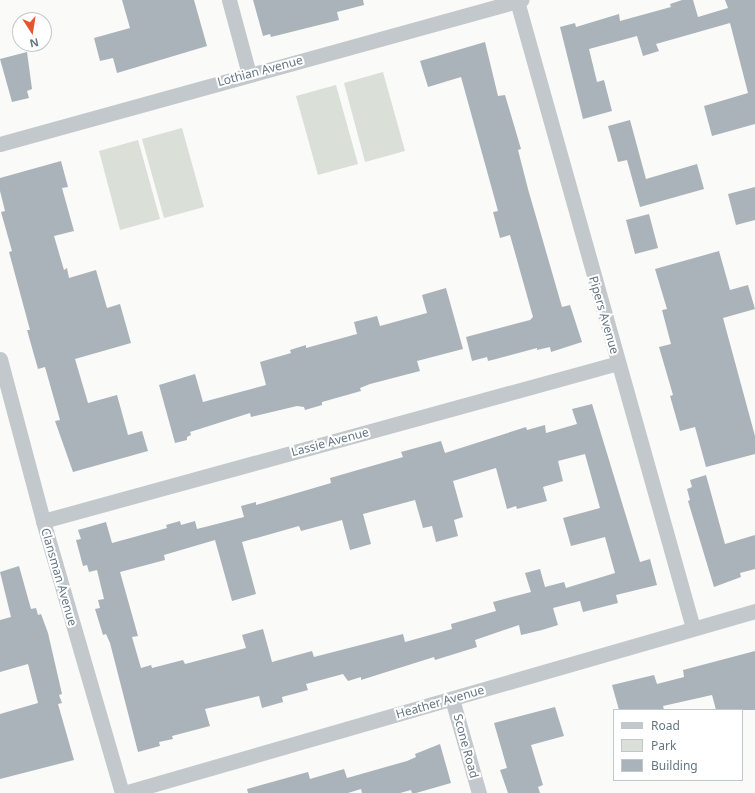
<!DOCTYPE html>
<html>
<head>
<meta charset="utf-8">
<style>
  body { margin:0 }
  #map { position:relative; width:755px; height:793px; overflow:hidden; background:#fafaf8; font-family:"Noto Sans",sans-serif }
  div>[style] { position:absolute }
  [style*='--x'] { left:calc(var(--x)*1px); top:calc(var(--y)*1px); width:calc(var(--w)*1px); rotate:calc(var(--a)*1deg) }
  .green>* { inset:0; background:#dadfd7 }
  .building>* { inset:0; background:#aab3b9 }
  .street>* { height:15px; margin:-7.5px; padding:0 7.5px; transform-origin:7.5px; border-radius:7.5px; background:#c3c8cc }
  span { translate:-50% -50%; white-space:nowrap; text-align:center; line-height:1.15; -webkit-text-stroke:4px #fff; paint-order:stroke }
  .street-label { font-size:12px; color:#657683 }
  .legend { position:absolute; left:613px; top:709px; width:130px; height:72px; box-sizing:border-box; background:#fff; border:1px solid #c1c8cd; margin:0; padding:5px 7px; list-style:none; font-size:12px; color:#657683 }
  .legend li { display:flex; align-items:center; gap:8px; height:20px }
  .legend b { width:20px; border:1px solid #c1c8cd }
  .north { position:absolute; left:12px; top:12px; width:40px; height:40px; box-sizing:border-box; background:#fff; border:1px solid #c1c8cd; border-radius:50%; rotate:168deg; font-size:11px; font-weight:700; line-height:16px; text-align:center; color:#657683 }
  .north::after { content:''; display:block; margin:auto; width:14px; height:18px; background:#e4572e; clip-path:polygon(50% 0,100% 100%,50% 72%,0 100%) }
</style>
</head>
<body>
<div id="map">
  <div class="green">
    <i style="clip-path:polygon(383px 72px,405px 151px,365px 162px,344px 83px)"></i>
    <i style="clip-path:polygon(336px 85px,358px 164px,318px 175px,296px 96px)"></i>
    <i style="clip-path:polygon(182px 128px,204px 207px,164px 218px,142px 139px)"></i>
    <i style="clip-path:polygon(138px 140px,160px 219px,120px 230px,99px 151px)"></i>
  </div>
  <div class="building">
    <i style="clip-path:polygon(122px 0,194px 0,207px 46px,117px 73px,113px 58px,100px 61px,94px 38px,130px 28px)"></i>
    <i style="clip-path:polygon(253px 0,363px 0,364px 5px,337px 12px,339px 20px,271px 37px,270px 34px,263px 36px)"></i>
    <i style="clip-path:polygon(682px 0,693px 0,698px 17px,728px 8px,725px 0,755px 0,755px 124px,712px 136px,704px 106px,748px 93px,730px 23px,656px 44px,659px 51px,643px 56px,637px 36px,589px 49px,597px 82px,604px 80px,612px 111px,583px 119px,560px 27px,575px 23px,576px 27px,619px 14px,620px 21px,671px 7px,670px 4px)"></i>
    <i style="clip-path:polygon(485px 42px,498px 96px,505px 95px,516px 132px,521px 149px,518px 150px,528px 189px,562px 307px,570px 305px,582px 342px,551px 352px,550px 347px,537px 350px,537px 348px,496px 359px,488px 361px,487px 357px,472px 361px,466px 337px,530px 320px,533px 317px,510px 235px,500px 238px,493px 212px,498px 211px,461px 77px,428px 87px,420px 61px)"></i>
    <i style="clip-path:polygon(27px 52px,32px 89px,27px 91px,29px 98px,12px 102px,0 59px)"></i>
    <i style="clip-path:polygon(630px 120px,646px 179px,697px 164px,704px 189px,640px 207px,627px 160px,618px 162px,608px 126px)"></i>
    <i style="clip-path:polygon(61px 161px,68px 187px,62px 188px,74px 231px,54px 236px,64px 270px,67px 268px,69px 278px,96px 270px,107px 308px,120px 304px,131px 343px,75px 359px,88px 403px,117px 395px,128px 435px,142px 431px,148px 451px,73px 472px,55px 421px,60px 420px,45px 367px,38px 369px,27px 330px,30px 330px,9px 252px,12px 251px,1px 212px,5px 211px,0 191px,0 178px)"></i>
    <i style="clip-path:polygon(755px 187px,755px 220px,736px 225px,728px 194px)"></i>
    <i style="clip-path:polygon(649px 214px,658px 248px,635px 254px,626px 220px)"></i>
    <i style="clip-path:polygon(719px 251px,730px 290px,748px 285px,755px 309px,723px 318px,755px 436px,755px 454px,706px 467px,695px 427px,680px 431px,670px 396px,673px 395px,659px 347px,671px 344px,662px 310px,667px 309px,655px 269px)"></i>
    <i style="clip-path:polygon(446px 288px,463px 349px,417px 361px,420px 371px,370px 384px,360px 388px,361px 391px,322px 402px,322px 405px,305px 410px,304px 407px,297px 406px,251px 417px,250px 413px,190px 432px,191px 435px,187px 437px,187px 440px,175px 443px,159px 385px,195px 374px,203px 402px,266px 385px,260px 362px,291px 353px,290px 350px,306px 345px,306px 348px,357px 334px,354px 322px,377px 316px,380px 326px,427px 313px,422px 295px)"></i>
    <i style="clip-path:polygon(evenodd,592px 404px,640px 562px,650px 559px,657px 585px,616px 595px,618px 603px,583px 612px,580px 601px,553px 608px,558px 625px,542px 630px,521px 635px,519px 625px,475px 640px,477px 647px,435px 660px,434px 657px,361px 680px,361px 677px,348px 681px,343px 674px,306px 684px,308px 690px,282px 697px,283px 702px,262px 708px,259px 696px,205px 709px,210px 726px,172px 736px,173px 739px,159px 742px,160px 746px,138px 752px,110px 643px,106px 634px,103px 635px,95px 609px,100px 608px,98px 600px,104px 599px,97px 570px,89px 572px,87px 565px,83px 566px,76px 540px,81px 539px,78px 530px,106px 522px,112px 543px,167px 528px,166px 525px,180px 521px,181px 525px,195px 521px,197px 529px,244px 517px,241px 506px,256px 502px,256px 505px,331px 483px,330px 478px,403px 457px,401px 452px,441px 441px,445px 453px,526px 427px,527px 430px,545px 425px,546px 433px,577px 424px,572px 409px,592px 404px,585px 454px,600px 508px,563px 518px,571px 546px,605px 537px,615px 573px,566px 588px,564px 582px,545px 587px,540px 569px,525px 573px,531px 592px,493px 602px,496px 611px,451px 624px,452px 629px,405px 642px,403px 634px,314px 657px,312px 651px,272px 662px,263px 629px,242px 635px,246px 648px,185px 664px,183px 660px,152px 668px,151px 665px,141px 668px,132px 637px,138px 636px,120px 572px,165px 560px,164px 555px,215px 540px,232px 601px,256px 594px,242px 542px,299px 526px,301px 531px,342px 520px,350px 550px,371px 544px,363px 514px,415px 500px,423px 528px,432px 526px,436px 542px,458px 536px,454px 520px,463px 517px,453px 481px,496px 468px,507px 509px,516px 506px,517px 509px,547px 501px,543px 487px,563px 481px,558px 461px,585px 454px)"></i>
    <i style="clip-path:polygon(706px 475px,725px 544px,755px 535px,755px 569px,740px 573px,741px 577px,714px 587px,688px 501px,690px 500px,687px 489px,692px 487px,690px 480px)"></i>
    <i style="clip-path:polygon(19px 566px,31px 609px,36px 608px,38px 615px,41px 614px,48px 633px,62px 694px,59px 695px,62px 703px,58px 704px,74px 760px,0 779px,0 714px,38px 703px,28px 664px,0 672px,0 620px,11px 617px,0 572px)"></i>
    <i style="clip-path:polygon(755px 651px,755px 710px,716px 710px,712px 695px,663px 706px,664px 710px,619px 710px,612px 685px,654px 675px,657px 684px,684px 677px,683px 670px)"></i>
    <i style="clip-path:polygon(555px 707px,564px 736px,531px 745px,543px 785px,538px 787px,540px 793px,508px 793px,500px 770px,507px 768px,494px 723px)"></i>
    <i style="clip-path:polygon(440px 744px,451px 783px,416px 793px,412px 793px,411px 790px,400px 793px,362px 793px,361px 789px,348px 793px,248px 793px,247px 789px,308px 772px,310px 779px,344px 769px,347px 778px,407px 761px,416px 757px,415px 754px)"></i>
  </div>
  <div class="street">
    <i style="--x:229;--y:0;--w:77;--a:74.9"></i>
    <i style="--x:517;--y:1;--w:651;--a:74.32"></i>
    <i style="--x:0;--y:144;--w:541;--a:-15.45"></i>
    <i style="--x:0;--y:359;--w:168;--a:75.1"></i>
    <i style="--x:43;--y:521;--w:283;--a:73.8"></i>
    <i style="--x:43;--y:521;--w:596;--a:-15.36"></i>
    <i style="--x:452;--y:699;--w:98;--a:74"></i>
    <i style="--x:124;--y:793;--w:657;--a:-16.09"></i>
  </div>
  <div class="street-label">
    <span style="left:260px;top:71px;rotate:-15deg">Lothian Avenue</span>
    <span style="left:604px;top:315px;rotate:74deg">Pipers Avenue</span>
    <span style="left:330px;top:442px;rotate:-15deg">Lassie Avenue</span>
    <span style="left:59px;top:577px;rotate:74deg">Clansman Avenue</span>
    <span style="left:440px;top:702px;rotate:-16deg">Heather Avenue</span>
    <span style="left:466px;top:746px;rotate:75deg">Scone Road</span>
  </div>
  <ul class="legend">
  <li><b style="height:5px;background:#c3c8cc"></b>Road</li>
  <li><b style="height:11px;background:#dadfd7"></b>Park</li>
  <li><b style="height:11px;background:#aab3b9"></b>Building</li>
  </ul>
  <div class="north">N</div>
</div>
</body>
</html>
